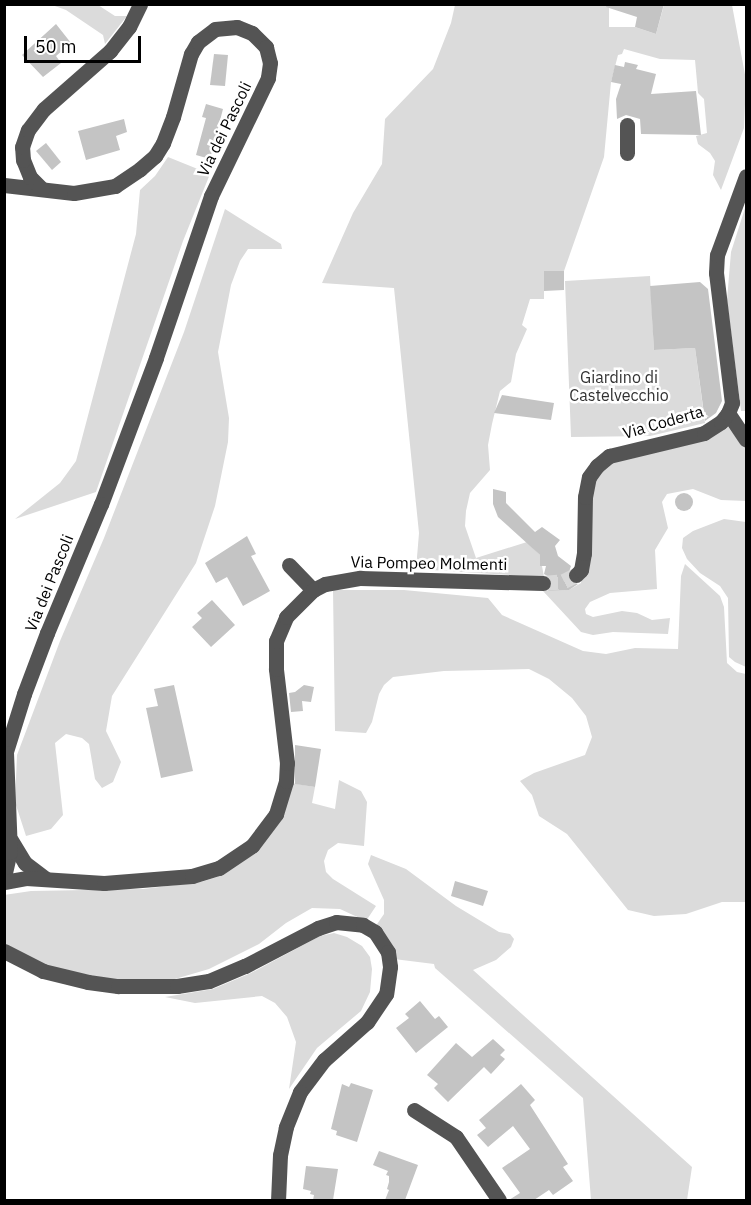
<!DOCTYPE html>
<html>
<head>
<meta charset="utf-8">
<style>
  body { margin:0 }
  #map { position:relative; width:751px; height:1205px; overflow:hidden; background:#fff; font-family:"IBM Plex Sans",sans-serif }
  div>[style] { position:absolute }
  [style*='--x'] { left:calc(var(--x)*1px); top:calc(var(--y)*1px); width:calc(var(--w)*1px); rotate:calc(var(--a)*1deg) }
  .green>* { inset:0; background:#dbdbdb }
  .building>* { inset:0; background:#c4c4c4 }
  .round { border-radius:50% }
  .minor-tunnel>* { height:15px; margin-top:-7.5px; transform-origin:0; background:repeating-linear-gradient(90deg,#d9d9d9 0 15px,transparent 0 23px) }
  .minor>* { height:15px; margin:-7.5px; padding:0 7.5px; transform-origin:7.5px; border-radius:7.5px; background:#545454 }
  span { translate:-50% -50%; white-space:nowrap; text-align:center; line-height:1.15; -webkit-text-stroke:5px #fff; paint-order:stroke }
  .street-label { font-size:16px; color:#000 }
  .park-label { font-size:16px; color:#323232 }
  .frame { position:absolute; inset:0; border:6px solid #000; pointer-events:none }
  .scale { position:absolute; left:24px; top:36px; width:117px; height:27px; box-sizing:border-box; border:3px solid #000; border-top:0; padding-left:8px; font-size:18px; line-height:21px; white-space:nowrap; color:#000; -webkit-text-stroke:4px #fff; paint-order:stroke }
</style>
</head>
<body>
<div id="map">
  <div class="green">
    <i style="clip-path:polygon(52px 5px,98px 5px,115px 16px,127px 16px,105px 44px,103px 35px,66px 10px)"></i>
    <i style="clip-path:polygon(455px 5px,609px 5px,609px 27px,635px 27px,656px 34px,664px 5px,732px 5px,746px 80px,744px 128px,721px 190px,713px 175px,715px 161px,710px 153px,698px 144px,696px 136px,707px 133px,704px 99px,698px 93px,695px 60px,660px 59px,624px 49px,622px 54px,618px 55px,611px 82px,604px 157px,564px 271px,544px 272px,544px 299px,530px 299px,522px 325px,527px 329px,516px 354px,511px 382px,500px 391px,492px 424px,488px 445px,490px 470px,470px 493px,466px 511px,465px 526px,476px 558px,527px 542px,540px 555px,544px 577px,416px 569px,419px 533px,394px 288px,322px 283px,353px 213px,382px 164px,385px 119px,433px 69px,451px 23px)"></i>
    <i style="clip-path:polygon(168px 157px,210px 174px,183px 241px,96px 492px,15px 519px,60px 483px,76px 461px,136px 234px,140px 190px,155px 176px)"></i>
    <i style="clip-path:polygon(746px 205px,746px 411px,741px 411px,727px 300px,731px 252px)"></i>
    <i style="clip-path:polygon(225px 209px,281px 244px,282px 249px,248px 249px,240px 261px,231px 285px,218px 352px,229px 418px,228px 442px,215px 506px,196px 563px,112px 696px,106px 731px,121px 762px,113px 782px,102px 788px,95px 779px,89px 744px,82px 738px,66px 734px,55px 743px,63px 815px,51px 829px,26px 836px,15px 802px,17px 755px,60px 641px,104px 538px,184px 332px)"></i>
    <i style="clip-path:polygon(650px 276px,654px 350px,695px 348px,705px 423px,650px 436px,571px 437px,565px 281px)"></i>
    <i style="clip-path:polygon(726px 424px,743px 447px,746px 448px,746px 501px,721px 500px,693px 489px,667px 494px,662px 502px,668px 528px,655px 550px,657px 589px,610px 593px,590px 602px,585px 609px,586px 614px,593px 617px,622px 611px,637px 613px,652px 620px,670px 618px,668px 634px,613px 632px,593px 635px,581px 632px,543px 591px,569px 590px,581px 583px,595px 479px,610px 462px)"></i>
    <i style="clip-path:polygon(724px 519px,746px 522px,746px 667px,735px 662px,729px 657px,728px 598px,720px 586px,700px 573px,687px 559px,682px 548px,683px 538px,693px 531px)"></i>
    <i style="clip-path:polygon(685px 564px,720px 596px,724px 607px,727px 663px,737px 672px,746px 674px,746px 902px,722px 902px,686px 914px,654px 916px,628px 910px,567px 834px,539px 816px,532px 795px,520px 781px,534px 773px,585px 755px,592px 737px,586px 716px,572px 698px,549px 679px,529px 669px,444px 671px,393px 677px,384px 685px,379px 694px,372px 722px,366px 733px,335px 731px,333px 590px,404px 590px,488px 598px,502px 615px,583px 651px,606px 654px,635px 648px,678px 649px,681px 576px)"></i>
    <i style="clip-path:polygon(339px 780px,361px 791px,367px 802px,364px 846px,338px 843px,328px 850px,324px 861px,326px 872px,333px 879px,376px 906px,366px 921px,340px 909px,312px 908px,286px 923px,259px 944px,209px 969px,175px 979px,118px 981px,50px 967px,5px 947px,4px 895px,31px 891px,143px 889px,201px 882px,217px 877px,245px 859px,291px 783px,315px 787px,312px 803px,335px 809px)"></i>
    <i style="clip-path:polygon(371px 855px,406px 869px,456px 906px,499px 932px,510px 934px,514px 939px,511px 947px,496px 960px,473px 970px,692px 1167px,687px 1200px,591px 1200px,583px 1098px,435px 968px,434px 964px,394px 959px,373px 930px,384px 914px,384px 900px,368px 864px)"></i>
    <i style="clip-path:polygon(334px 933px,347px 937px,362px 946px,370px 957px,372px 969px,370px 992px,361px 1011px,317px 1048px,289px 1089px,296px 1042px,287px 1017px,275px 1003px,262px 996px,195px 1003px,165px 997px,213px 989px,251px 973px,320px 936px)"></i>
  </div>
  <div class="building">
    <i style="clip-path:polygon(607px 4px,664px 4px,656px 34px,635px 27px,637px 17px,606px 7px)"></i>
    <i style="clip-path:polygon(56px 24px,71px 43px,56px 56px,61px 63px,43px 77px,22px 55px)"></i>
    <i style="clip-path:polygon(214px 54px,228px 55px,225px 86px,210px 85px)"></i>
    <i style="clip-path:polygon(625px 62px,638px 65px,636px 69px,656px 74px,651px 94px,696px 91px,701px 135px,641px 134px,640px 119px,626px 115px,617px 119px,616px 99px,621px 84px,611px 82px,615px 65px,624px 67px)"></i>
    <i style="clip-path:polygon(206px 104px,223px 109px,210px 159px,196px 155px,206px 118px,202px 117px)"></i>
    <i style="clip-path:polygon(124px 119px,127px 132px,116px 136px,120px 150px,86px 160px,78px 131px)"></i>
    <i style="clip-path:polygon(46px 143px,61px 162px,52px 170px,36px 151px)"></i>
    <i style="clip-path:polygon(544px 271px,564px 271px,564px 290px,544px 291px)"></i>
    <i style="clip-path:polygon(700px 282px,708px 289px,722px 401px,716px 413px,705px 421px,695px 348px,654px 350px,650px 286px)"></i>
    <i style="clip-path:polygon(502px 395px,554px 403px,551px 420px,494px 413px)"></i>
    <i style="clip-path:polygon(493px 489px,506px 492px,506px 503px,535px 532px,542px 527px,560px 540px,555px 546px,558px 556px,571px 566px,567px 578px,570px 582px,578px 584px,569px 590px,548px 591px,553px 583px,551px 578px,544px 574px,546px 566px,540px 566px,540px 555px,498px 517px,493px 504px)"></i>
    <i class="round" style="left:675px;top:493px;width:18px;height:18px"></i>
    <i style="clip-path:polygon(247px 536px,256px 554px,251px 556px,270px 591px,243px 606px,227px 577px,216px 583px,205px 563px)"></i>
    <i style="clip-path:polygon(212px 600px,235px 625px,211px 647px,192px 627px,202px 618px,197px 613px)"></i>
    <i style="clip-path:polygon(174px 685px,193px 771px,161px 778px,146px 708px,158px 706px,154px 689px)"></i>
    <i style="clip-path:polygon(304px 685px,314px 687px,311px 702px,302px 701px,303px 711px,291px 712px,289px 693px,295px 692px)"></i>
    <i style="clip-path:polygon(295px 745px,321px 749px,315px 787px,295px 784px)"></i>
    <i style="clip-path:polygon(455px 881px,488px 891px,483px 906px,451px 896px)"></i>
    <i style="clip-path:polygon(420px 1001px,435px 1019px,439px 1016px,448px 1027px,416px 1053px,396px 1028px,409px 1018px,405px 1014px)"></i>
    <i style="clip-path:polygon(493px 1039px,505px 1050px,500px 1055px,505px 1059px,491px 1074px,484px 1067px,448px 1102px,434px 1088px,438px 1084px,427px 1075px,456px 1043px,472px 1057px)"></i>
    <i style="clip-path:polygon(351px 1083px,373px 1090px,357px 1142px,336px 1135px,337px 1131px,331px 1129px,342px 1084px,349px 1087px)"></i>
    <i style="clip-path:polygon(521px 1084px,535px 1100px,530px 1105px,568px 1164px,563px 1167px,573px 1181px,553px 1195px,549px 1190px,534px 1200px,509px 1200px,520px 1193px,502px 1168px,530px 1149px,513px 1126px,488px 1147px,477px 1135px,486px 1128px,479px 1120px)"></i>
    <i style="clip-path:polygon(379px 1151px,418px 1165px,405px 1200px,385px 1200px,389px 1190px,387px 1189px,389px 1182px,389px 1176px,386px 1175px,388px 1171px,373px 1165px)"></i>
    <i style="clip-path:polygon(306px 1166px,338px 1169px,333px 1200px,313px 1200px,314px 1195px,310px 1194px,311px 1191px,303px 1189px)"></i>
  </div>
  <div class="minor-tunnel">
    <i style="--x:543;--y:583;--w:21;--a:-5"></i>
    <i style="--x:564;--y:581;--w:13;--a:-27"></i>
  </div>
  <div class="minor">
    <i style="--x:627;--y:153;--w:28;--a:-90"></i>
    <i style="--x:4;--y:185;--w:70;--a:6.5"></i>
    <i style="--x:74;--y:193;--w:42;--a:-9.7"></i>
    <i style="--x:115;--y:186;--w:30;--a:-34"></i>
    <i style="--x:140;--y:169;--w:20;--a:-41"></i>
    <i style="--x:155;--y:156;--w:15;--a:-58"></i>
    <i style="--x:163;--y:143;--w:28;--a:-69"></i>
    <i style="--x:173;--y:117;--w:66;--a:-74.1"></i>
    <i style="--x:191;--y:54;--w:14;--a:-60"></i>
    <i style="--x:198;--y:42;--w:21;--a:-37"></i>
    <i style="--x:215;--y:29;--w:22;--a:-5"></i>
    <i style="--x:237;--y:27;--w:16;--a:22"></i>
    <i style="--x:252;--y:33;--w:20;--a:45"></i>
    <i style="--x:266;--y:47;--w:16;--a:76"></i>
    <i style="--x:270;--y:63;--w:15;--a:98"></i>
    <i style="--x:268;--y:78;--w:131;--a:115.8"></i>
    <i style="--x:211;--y:196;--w:171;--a:108.8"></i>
    <i style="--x:156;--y:358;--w:156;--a:110.6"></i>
    <i style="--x:101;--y:504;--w:140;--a:112.7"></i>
    <i style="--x:47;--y:633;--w:65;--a:110.7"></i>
    <i style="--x:24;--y:694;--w:67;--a:107.4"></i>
    <i style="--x:42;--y:189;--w:17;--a:-135"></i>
    <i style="--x:30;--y:177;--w:18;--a:-112"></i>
    <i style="--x:23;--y:160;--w:13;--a:-94"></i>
    <i style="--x:22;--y:147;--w:18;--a:-71"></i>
    <i style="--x:28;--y:130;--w:26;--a:-53"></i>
    <i style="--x:44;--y:109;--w:88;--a:-41.3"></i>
    <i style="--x:110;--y:51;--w:31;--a:-52"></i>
    <i style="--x:129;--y:27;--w:25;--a:-64"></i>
    <i style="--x:728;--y:413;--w:32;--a:56"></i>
    <i style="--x:289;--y:565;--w:35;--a:46"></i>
    <i style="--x:576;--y:575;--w:7;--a:-45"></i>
    <i style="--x:581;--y:570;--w:17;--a:-80"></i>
    <i style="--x:584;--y:553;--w:56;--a:-89"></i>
    <i style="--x:585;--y:497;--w:20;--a:-79"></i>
    <i style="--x:589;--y:477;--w:14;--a:-54"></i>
    <i style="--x:597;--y:466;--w:16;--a:-40"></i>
    <i style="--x:609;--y:456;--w:98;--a:-13.6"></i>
    <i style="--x:704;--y:433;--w:20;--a:-33"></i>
    <i style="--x:721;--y:422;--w:11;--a:-52"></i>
    <i style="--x:728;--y:413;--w:11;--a:-68"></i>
    <i style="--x:732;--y:403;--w:131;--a:-97"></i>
    <i style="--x:716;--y:273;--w:18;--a:-87"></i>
    <i style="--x:717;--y:255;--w:84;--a:-69.8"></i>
    <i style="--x:11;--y:840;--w:27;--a:59"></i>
    <i style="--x:25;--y:863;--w:26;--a:37"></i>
    <i style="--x:4;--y:877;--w:26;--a:-77"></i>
    <i style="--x:10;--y:852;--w:99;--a:-92.3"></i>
    <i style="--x:4;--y:882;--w:22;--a:-10"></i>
    <i style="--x:26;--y:878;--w:78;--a:3.7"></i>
    <i style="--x:104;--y:883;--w:88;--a:-4.5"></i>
    <i style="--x:192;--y:876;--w:28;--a:-17"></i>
    <i style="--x:219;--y:868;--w:40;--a:-34"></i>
    <i style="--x:252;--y:846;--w:40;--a:-53"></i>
    <i style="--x:276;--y:814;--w:34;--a:-73"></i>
    <i style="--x:286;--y:781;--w:18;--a:-87"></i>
    <i style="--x:287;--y:763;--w:95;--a:-96.7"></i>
    <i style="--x:276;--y:669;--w:28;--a:-90"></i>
    <i style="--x:276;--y:641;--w:26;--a:-67"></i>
    <i style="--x:286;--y:617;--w:38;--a:-45"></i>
    <i style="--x:313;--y:590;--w:13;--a:-27"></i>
    <i style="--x:325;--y:584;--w:36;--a:-10"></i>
    <i style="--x:360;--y:578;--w:183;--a:1.6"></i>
    <i style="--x:4;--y:951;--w:44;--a:27.1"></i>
    <i style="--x:43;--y:971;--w:46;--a:13.7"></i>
    <i style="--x:88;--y:982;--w:30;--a:8"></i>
    <i style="--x:118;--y:986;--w:59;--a:0"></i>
    <i style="--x:177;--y:986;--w:32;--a:-9"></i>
    <i style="--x:209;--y:981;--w:39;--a:-23"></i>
    <i style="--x:245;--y:966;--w:82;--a:-27.5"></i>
    <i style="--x:318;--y:928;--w:19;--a:-18"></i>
    <i style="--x:336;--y:922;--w:27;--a:6"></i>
    <i style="--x:363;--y:925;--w:14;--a:30"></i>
    <i style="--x:375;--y:932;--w:24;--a:57"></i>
    <i style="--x:388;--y:952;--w:15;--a:82"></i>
    <i style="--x:390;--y:967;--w:27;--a:98"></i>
    <i style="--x:386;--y:994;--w:34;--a:124"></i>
    <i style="--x:367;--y:1022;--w:57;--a:138.5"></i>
    <i style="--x:324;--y:1060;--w:40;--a:127"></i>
    <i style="--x:300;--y:1092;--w:38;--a:112"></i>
    <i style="--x:286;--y:1127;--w:29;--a:102"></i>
    <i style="--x:280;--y:1155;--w:45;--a:92.5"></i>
    <i style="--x:414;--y:1110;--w:50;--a:32.7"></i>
    <i style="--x:456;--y:1137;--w:76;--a:55.7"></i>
  </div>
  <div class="street-label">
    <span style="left:224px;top:129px;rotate:-64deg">Via dei Pascoli</span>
    <span style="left:663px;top:422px;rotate:-16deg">Via Coderta</span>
    <span style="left:429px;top:563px;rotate:1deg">Via Pompeo Molmenti</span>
    <span style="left:49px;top:583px;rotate:-68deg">Via dei Pascoli</span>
  </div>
  <div class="park-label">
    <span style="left:619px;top:386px">Giardino di<br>Castelvecchio</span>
  </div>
  <div class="frame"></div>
  <div class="scale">50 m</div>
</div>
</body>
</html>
